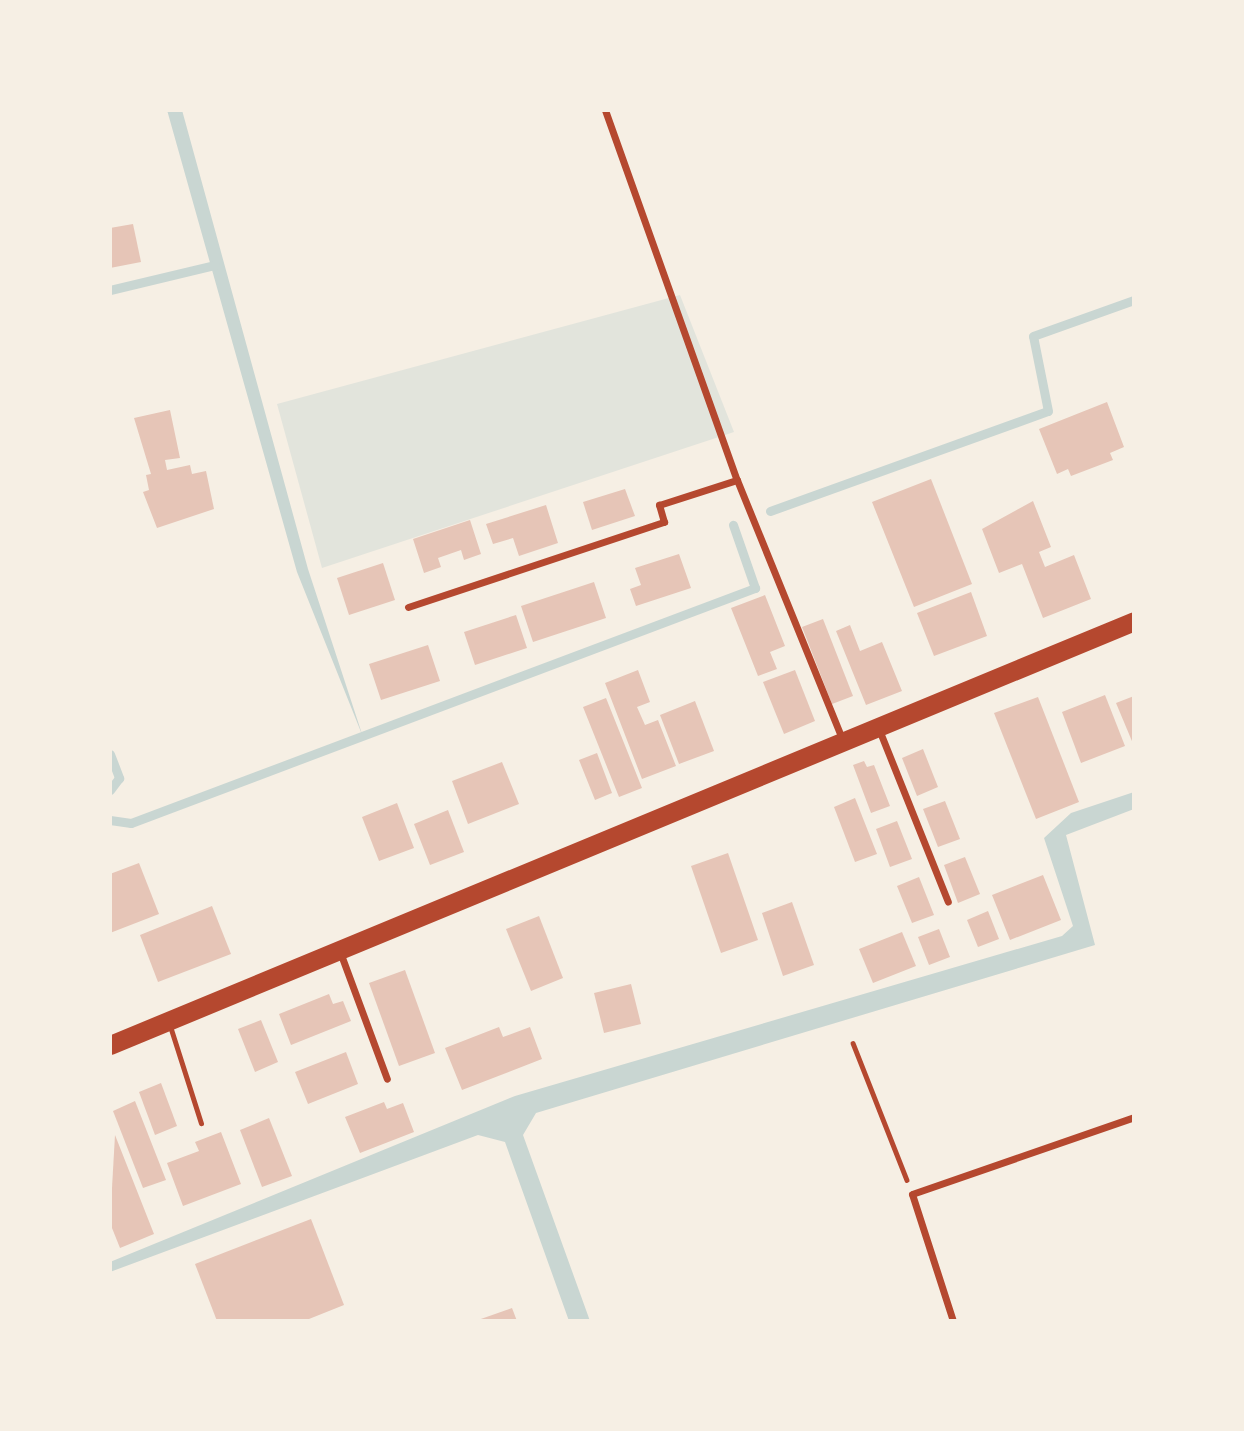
<!DOCTYPE html>
<html>
<head>
<meta charset="utf-8">
<style>
  body { margin:0 }
  #map { position:relative; width:1244px; height:1431px; overflow:hidden; background:#f6efe4; font-family:"DM Sans",sans-serif }
  div>[style] { position:absolute }
  [style*='--x'] { left:calc(var(--x)*1px); top:calc(var(--y)*1px); width:calc(var(--w)*1px); rotate:calc(var(--a)*1deg) }
  .green>* { inset:0; background:#e2e4dc }
  .water>* { inset:0; background:#c9d6d2 }
  .stream>* { height:9px; margin:-4.5px; padding:0 4.5px; transform-origin:4.5px; border-radius:4.5px; background:#c9d6d2 }
  .building>* { inset:0; background:#e6c5b7 }
  .path>* { height:4.5px; margin:-2.25px; padding:0 2.25px; transform-origin:2.25px; border-radius:2.25px; background:#b5482f }
  .service>* { height:5px; margin:-2.5px; padding:0 2.5px; transform-origin:2.5px; border-radius:2.5px; background:#b5482f }
  .minor>* { height:7px; margin:-3.5px; padding:0 3.5px; transform-origin:3.5px; border-radius:3.5px; background:#b5482f }
  .trunk>* { height:19px; margin:-9.5px; padding:0 9.5px; transform-origin:9.5px; border-radius:9.5px; background:#b5482f }
  span { translate:-50% -50%; white-space:nowrap; text-align:center; line-height:1.15; -webkit-text-stroke:7px #f6efe4; paint-order:stroke }
  .frame { position:absolute; inset:0; border:112px solid #f6efe4; pointer-events:none }
</style>
</head>
<body>
<div id="map">
  <div class="green">
    <i style="clip-path:polygon(680px 295px,734px 432px,322px 568px,277px 404px)"></i>
  </div>
  <div class="water">
    <i style="clip-path:polygon(167px 110px,182px 110px,308px 569px,363px 737px,297px 572px)"></i>
    <i style="clip-path:polygon(1134px 792px,1134px 809px,1066px 835px,1095px 945px,536px 1113px,523px 1135px,590px 1321px,569px 1321px,505px 1142px,478px 1135px,110px 1272px,110px 1262px,515px 1096px,1062px 936px,1073px 926px,1044px 838px,1071px 813px)"></i>
  </div>
  <div class="stream">
    <i style="--x:110;--y:290;--w:108;--a:-13.4"></i>
    <i style="--x:770;--y:511;--w:295;--a:-19.8"></i>
    <i style="--x:1048;--y:411;--w:76;--a:-101.3"></i>
    <i style="--x:1033;--y:336;--w:107;--a:-19.6"></i>
    <i style="--x:110;--y:754;--w:26;--a:69"></i>
    <i style="--x:119;--y:778;--w:15;--a:127"></i>
    <i style="--x:110;--y:820;--w:21;--a:8"></i>
    <i style="--x:131;--y:823;--w:667;--a:-20.64"></i>
    <i style="--x:755;--y:588;--w:67;--a:-109.2"></i>
  </div>
  <div class="building">
    <i style="clip-path:polygon(133px 224px,141px 262px,110px 268px,110px 228px)"></i>
    <i style="clip-path:polygon(1107px 402px,1124px 447px,1110px 453px,1113px 460px,1071px 476px,1068px 469px,1057px 474px,1039px 429px)"></i>
    <i style="clip-path:polygon(170px 410px,180px 458px,165px 460px,167px 470px,190px 465px,192px 474px,206px 471px,214px 509px,157px 528px,143px 492px,149px 490px,146px 475px,151px 474px,134px 418px)"></i>
    <i style="clip-path:polygon(931px 479px,972px 584px,914px 607px,872px 502px)"></i>
    <i style="clip-path:polygon(625px 489px,635px 516px,592px 530px,583px 502px)"></i>
    <i style="clip-path:polygon(1033px 501px,1051px 547px,1039px 552px,1045px 567px,1074px 555px,1091px 599px,1043px 618px,1022px 564px,999px 573px,982px 529px)"></i>
    <i style="clip-path:polygon(546px 505px,558px 543px,519px 556px,513px 538px,493px 544px,486px 524px)"></i>
    <i style="clip-path:polygon(470px 520px,481px 554px,464px 560px,461px 550px,438px 558px,441px 567px,424px 573px,413px 539px)"></i>
    <i style="clip-path:polygon(679px 554px,691px 588px,636px 606px,630px 589px,641px 585px,635px 568px)"></i>
    <i style="clip-path:polygon(383px 563px,395px 600px,349px 615px,337px 578px)"></i>
    <i style="clip-path:polygon(594px 582px,606px 618px,533px 642px,521px 606px)"></i>
    <i style="clip-path:polygon(971px 592px,987px 636px,934px 656px,917px 613px)"></i>
    <i style="clip-path:polygon(765px 595px,785px 646px,770px 652px,777px 669px,758px 676px,731px 608px)"></i>
    <i style="clip-path:polygon(516px 615px,527px 648px,475px 665px,464px 632px)"></i>
    <i style="clip-path:polygon(823px 619px,853px 696px,832px 704px,802px 627px)"></i>
    <i style="clip-path:polygon(850px 625px,860px 651px,882px 642px,902px 691px,866px 705px,836px 631px)"></i>
    <i style="clip-path:polygon(428px 645px,440px 681px,381px 700px,369px 664px)"></i>
    <i style="clip-path:polygon(638px 670px,650px 702px,637px 707px,645px 725px,658px 720px,676px 766px,642px 779px,605px 683px)"></i>
    <i style="clip-path:polygon(795px 670px,815px 721px,784px 734px,763px 682px)"></i>
    <i style="clip-path:polygon(1105px 695px,1125px 746px,1081px 763px,1062px 712px)"></i>
    <i style="clip-path:polygon(1134px 696px,1134px 746px,1116px 703px)"></i>
    <i style="clip-path:polygon(1038px 697px,1079px 802px,1036px 819px,994px 713px)"></i>
    <i style="clip-path:polygon(606px 698px,642px 788px,619px 797px,583px 707px)"></i>
    <i style="clip-path:polygon(695px 701px,714px 751px,679px 764px,660px 715px)"></i>
    <i style="clip-path:polygon(923px 749px,938px 787px,917px 796px,902px 758px)"></i>
    <i style="clip-path:polygon(597px 753px,612px 793px,595px 800px,579px 760px)"></i>
    <i style="clip-path:polygon(864px 761px,867px 767px,874px 765px,890px 806px,871px 813px,853px 765px)"></i>
    <i style="clip-path:polygon(502px 762px,519px 804px,468px 824px,452px 781px)"></i>
    <i style="clip-path:polygon(855px 798px,877px 854px,855px 862px,834px 807px)"></i>
    <i style="clip-path:polygon(945px 801px,960px 839px,938px 847px,923px 809px)"></i>
    <i style="clip-path:polygon(397px 803px,414px 848px,379px 861px,362px 817px)"></i>
    <i style="clip-path:polygon(448px 810px,464px 852px,430px 865px,414px 824px)"></i>
    <i style="clip-path:polygon(897px 821px,912px 859px,890px 867px,876px 829px)"></i>
    <i style="clip-path:polygon(728px 853px,758px 940px,721px 953px,691px 866px)"></i>
    <i style="clip-path:polygon(965px 857px,980px 894px,958px 903px,944px 865px)"></i>
    <i style="clip-path:polygon(139px 863px,159px 914px,110px 933px,110px 874px)"></i>
    <i style="clip-path:polygon(1043px 875px,1061px 920px,1010px 940px,992px 895px)"></i>
    <i style="clip-path:polygon(919px 877px,934px 915px,912px 923px,897px 886px)"></i>
    <i style="clip-path:polygon(792px 902px,814px 965px,783px 976px,762px 913px)"></i>
    <i style="clip-path:polygon(212px 906px,231px 954px,158px 982px,140px 935px)"></i>
    <i style="clip-path:polygon(988px 911px,999px 939px,978px 947px,967px 920px)"></i>
    <i style="clip-path:polygon(539px 916px,563px 978px,531px 991px,506px 929px)"></i>
    <i style="clip-path:polygon(939px 929px,950px 957px,929px 965px,918px 937px)"></i>
    <i style="clip-path:polygon(902px 932px,916px 966px,873px 983px,859px 949px)"></i>
    <i style="clip-path:polygon(405px 970px,435px 1053px,399px 1066px,369px 983px)"></i>
    <i style="clip-path:polygon(631px 984px,641px 1024px,604px 1033px,594px 993px)"></i>
    <i style="clip-path:polygon(329px 994px,333px 1004px,343px 1001px,351px 1021px,291px 1045px,279px 1014px)"></i>
    <i style="clip-path:polygon(261px 1020px,278px 1062px,255px 1072px,238px 1029px)"></i>
    <i style="clip-path:polygon(499px 1027px,503px 1037px,530px 1027px,542px 1059px,462px 1090px,445px 1048px)"></i>
    <i style="clip-path:polygon(346px 1052px,358px 1084px,308px 1104px,295px 1072px)"></i>
    <i style="clip-path:polygon(161px 1083px,177px 1126px,155px 1135px,139px 1092px)"></i>
    <i style="clip-path:polygon(135px 1101px,166px 1180px,143px 1188px,113px 1111px)"></i>
    <i style="clip-path:polygon(384px 1102px,387px 1109px,403px 1103px,414px 1132px,360px 1153px,345px 1117px)"></i>
    <i style="clip-path:polygon(269px 1118px,292px 1176px,262px 1187px,240px 1130px)"></i>
    <i style="clip-path:polygon(221px 1132px,241px 1184px,183px 1206px,167px 1163px,199px 1151px,195px 1142px)"></i>
    <i style="clip-path:polygon(115px 1135px,154px 1234px,120px 1248px,110px 1223px)"></i>
    <i style="clip-path:polygon(311px 1219px,344px 1305px,304px 1321px,217px 1321px,195px 1264px)"></i>
    <i style="clip-path:polygon(512px 1308px,517px 1321px,479px 1321px,478px 1320px)"></i>
  </div>
  <div class="path">
    <i style="--x:853;--y:1043;--w:147;--a:68.5"></i>
  </div>
  <div class="service">
    <i style="--x:170;--y:1026;--w:102;--a:72.3"></i>
  </div>
  <div class="minor">
    <i style="--x:605;--y:110;--w:393;--a:70.4"></i>
    <i style="--x:737;--y:480;--w:279;--a:67.9"></i>
    <i style="--x:408;--y:607;--w:270;--a:-18.4"></i>
    <i style="--x:664;--y:522;--w:18;--a:-106"></i>
    <i style="--x:659;--y:505;--w:82;--a:-17.8"></i>
    <i style="--x:878;--y:727;--w:188;--a:68.2"></i>
    <i style="--x:340;--y:952;--w:135;--a:69.7"></i>
    <i style="--x:953;--y:1321;--w:133;--a:-107.9"></i>
    <i style="--x:912;--y:1194;--w:235;--a:-19.1"></i>
  </div>
  <div class="trunk">
    <i style="--x:110;--y:1045;--w:1108;--a:-22.49"></i>
  </div>
  <div class="frame"></div>
</div>
</body>
</html>
